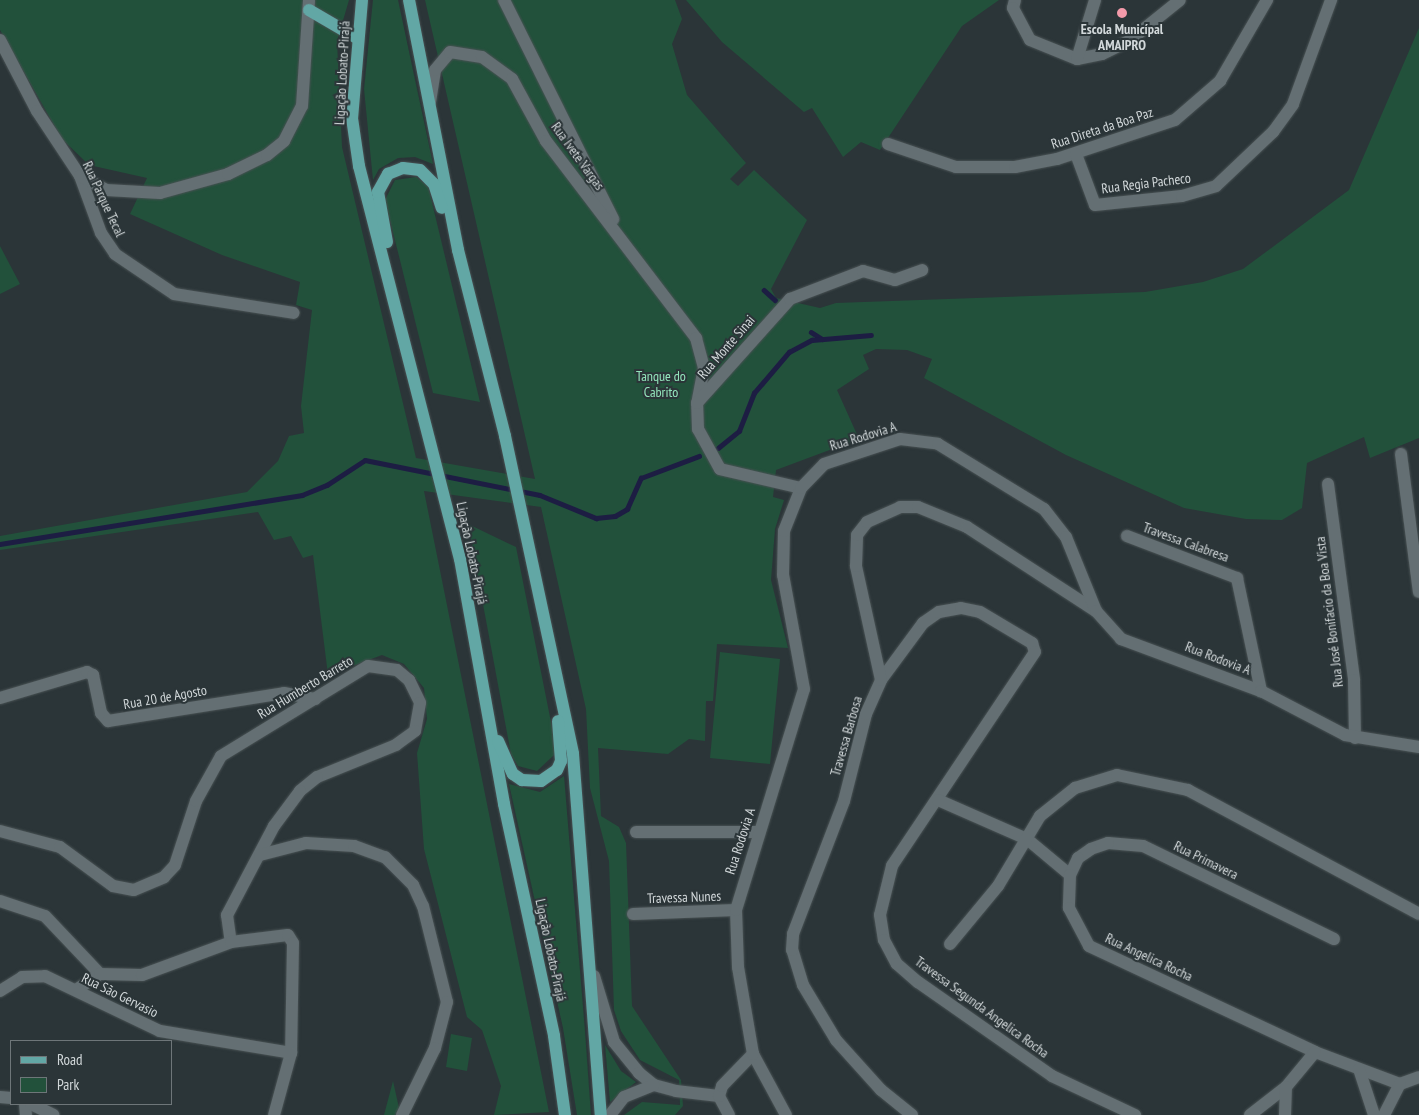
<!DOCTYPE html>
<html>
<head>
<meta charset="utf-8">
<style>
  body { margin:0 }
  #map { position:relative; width:1419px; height:1115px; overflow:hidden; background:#2b3538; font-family:"PT Sans Narrow",sans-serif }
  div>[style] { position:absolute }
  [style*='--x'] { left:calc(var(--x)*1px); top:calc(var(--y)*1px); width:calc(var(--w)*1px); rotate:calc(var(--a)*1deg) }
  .green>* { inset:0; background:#22513b }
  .stream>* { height:4.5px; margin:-2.25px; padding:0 2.25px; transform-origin:2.25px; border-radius:2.25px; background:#1d1d43 }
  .roads { filter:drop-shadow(0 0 1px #485153) drop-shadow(0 0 1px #485153) }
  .minor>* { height:12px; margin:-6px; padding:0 6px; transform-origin:6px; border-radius:6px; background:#646f73 }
  .tertiary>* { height:12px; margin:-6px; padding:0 6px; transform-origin:6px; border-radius:6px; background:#646f73 }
  .primary>* { height:12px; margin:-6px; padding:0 6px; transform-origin:6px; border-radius:6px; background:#62a7a5 }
  .dots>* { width:14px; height:14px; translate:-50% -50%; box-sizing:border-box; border:2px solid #2b3538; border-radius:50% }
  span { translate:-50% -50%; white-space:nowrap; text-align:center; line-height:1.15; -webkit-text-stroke:4px #2b3538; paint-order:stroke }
  .poi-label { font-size:14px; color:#d2d8da; font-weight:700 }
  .street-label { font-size:14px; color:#d2d8da }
  .park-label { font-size:14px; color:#93e5bc }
  .legend { position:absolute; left:10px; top:1040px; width:162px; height:65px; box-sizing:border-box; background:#2b3538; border:1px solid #6e7679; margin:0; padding:6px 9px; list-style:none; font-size:15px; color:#d2d8da }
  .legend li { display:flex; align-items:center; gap:10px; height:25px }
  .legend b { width:25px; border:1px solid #6e7679 }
</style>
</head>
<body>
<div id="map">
  <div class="green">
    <i style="clip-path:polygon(0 0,349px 0,337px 41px,342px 147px,416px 458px,535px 479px,425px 0,675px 0,682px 19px,672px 44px,687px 95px,746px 163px,730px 179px,738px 186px,754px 170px,807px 220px,771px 289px,776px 298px,820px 308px,836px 303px,1145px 292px,1203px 282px,1243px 269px,1349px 190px,1419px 28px,1419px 438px,1370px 458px,1364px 437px,1307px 463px,1302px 508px,1282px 520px,1246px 519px,1184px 508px,1066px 455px,924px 378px,932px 359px,907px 350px,876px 349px,863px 355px,869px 369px,837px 390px,859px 439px,776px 470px,773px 497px,784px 500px,775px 529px,771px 580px,788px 648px,717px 644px,713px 701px,706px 701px,705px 741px,689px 739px,668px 754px,598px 748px,601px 816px,619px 827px,626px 843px,632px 1006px,681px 1080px,683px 1106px,675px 1115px,624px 1115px,642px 1102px,680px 1105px,679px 1080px,640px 1060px,621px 1031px,614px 1010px,609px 861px,590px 788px,586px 709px,541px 507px,424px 491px,549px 1112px,494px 1115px,501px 1086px,482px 1030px,467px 1017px,424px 849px,417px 753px,427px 719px,424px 688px,404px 664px,382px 655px,328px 675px,313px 555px,303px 558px,291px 536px,274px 540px,258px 512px,0 550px,0 536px,247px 492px,278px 461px,289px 436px,304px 433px,301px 406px,312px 310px,296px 305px,300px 282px,222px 255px,130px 214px,147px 178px,89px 165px,62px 139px,0 30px)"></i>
    <i style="clip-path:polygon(373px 0,398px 0,433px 164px,415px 157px,398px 158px,379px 169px,373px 180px,364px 89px)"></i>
    <i style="clip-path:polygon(686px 0,999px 0,962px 26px,880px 150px,861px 142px,843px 157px,812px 108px,804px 112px,722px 42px)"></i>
    <i style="clip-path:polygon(416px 177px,428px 186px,480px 402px,433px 393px,385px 200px,395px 180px)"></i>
    <i style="clip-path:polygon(0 246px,20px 284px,0 294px)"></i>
    <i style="clip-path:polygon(468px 524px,516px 547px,554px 737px,554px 755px,537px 771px,518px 766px,511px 754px)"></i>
    <i style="clip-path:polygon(720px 652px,780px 659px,770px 764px,710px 758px)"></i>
    <i style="clip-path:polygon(564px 776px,585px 1031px,591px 1115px,577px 1115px,563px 1028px,509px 784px,540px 792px)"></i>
    <i style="clip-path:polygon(451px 1034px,472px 1038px,467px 1071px,446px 1067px)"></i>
    <i style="clip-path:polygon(605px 1045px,621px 1071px,636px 1082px,610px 1102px)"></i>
    <i style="clip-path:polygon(393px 1081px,399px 1108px,395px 1115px,384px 1115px)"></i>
  </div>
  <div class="stream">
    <i style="--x:764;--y:290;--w:15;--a:42"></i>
    <i style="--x:811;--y:332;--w:13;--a:32"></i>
    <i style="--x:718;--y:448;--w:27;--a:-39"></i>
    <i style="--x:739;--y:431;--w:41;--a:-68.5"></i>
    <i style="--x:754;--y:393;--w:54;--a:-49.5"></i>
    <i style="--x:789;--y:352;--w:26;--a:-28"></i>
    <i style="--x:812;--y:340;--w:59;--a:-4.8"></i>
    <i style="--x:0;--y:544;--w:306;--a:-9.2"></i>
    <i style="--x:302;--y:495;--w:27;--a:-22"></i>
    <i style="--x:327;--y:485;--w:45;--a:-33.3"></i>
    <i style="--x:365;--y:460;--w:178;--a:11.3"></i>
    <i style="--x:540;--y:495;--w:61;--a:22.3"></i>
    <i style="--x:596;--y:518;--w:19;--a:-6"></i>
    <i style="--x:615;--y:516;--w:14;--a:-30"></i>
    <i style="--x:627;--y:509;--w:34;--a:-66"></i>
    <i style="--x:641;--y:478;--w:62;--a:-20.8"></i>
  </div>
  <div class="roads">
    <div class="minor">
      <i style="--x:504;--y:0;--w:245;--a:63.5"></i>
      <i style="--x:1015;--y:0;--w:8;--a:104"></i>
      <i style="--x:1013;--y:8;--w:36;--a:62"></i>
      <i style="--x:1030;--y:40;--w:51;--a:22"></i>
      <i style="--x:0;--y:40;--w:80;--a:62.5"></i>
      <i style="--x:37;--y:111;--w:78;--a:56.5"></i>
      <i style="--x:80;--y:176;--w:61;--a:69.8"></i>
      <i style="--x:101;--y:233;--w:25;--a:56"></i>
      <i style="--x:115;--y:254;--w:71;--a:34.1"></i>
      <i style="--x:174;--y:294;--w:121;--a:9"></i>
      <i style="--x:1077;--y:59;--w:25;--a:-11"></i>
      <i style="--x:1102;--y:54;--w:30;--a:-26"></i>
      <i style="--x:1129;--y:41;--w:65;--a:-38.8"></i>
      <i style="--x:1077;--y:59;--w:62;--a:-73"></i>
      <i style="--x:430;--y:102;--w:32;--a:-81"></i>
      <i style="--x:435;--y:70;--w:23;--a:-50"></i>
      <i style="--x:450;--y:52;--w:32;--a:9"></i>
      <i style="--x:482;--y:57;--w:37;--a:36"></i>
      <i style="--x:512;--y:79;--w:71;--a:61.3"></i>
      <i style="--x:546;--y:141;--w:248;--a:52.7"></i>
      <i style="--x:696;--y:338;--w:31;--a:75"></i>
      <i style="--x:704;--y:368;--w:36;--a:101"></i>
      <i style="--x:888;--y:144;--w:72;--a:18.7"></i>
      <i style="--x:956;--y:167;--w:59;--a:0"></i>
      <i style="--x:1015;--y:167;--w:43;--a:-10.8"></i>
      <i style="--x:1057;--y:159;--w:124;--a:-18.3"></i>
      <i style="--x:1175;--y:120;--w:60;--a:-40.9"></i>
      <i style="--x:1220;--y:81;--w:94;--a:-59.9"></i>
      <i style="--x:1076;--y:154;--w:54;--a:69.6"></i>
      <i style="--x:1095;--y:205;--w:87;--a:-5.9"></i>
      <i style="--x:1182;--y:196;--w:35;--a:-16"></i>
      <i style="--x:1216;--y:186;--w:79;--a:-43.5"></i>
      <i style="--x:1273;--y:132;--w:34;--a:-54"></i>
      <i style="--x:1293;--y:104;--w:111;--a:-69.9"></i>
      <i style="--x:80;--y:176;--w:30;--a:28"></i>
      <i style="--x:106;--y:190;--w:54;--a:3.2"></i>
      <i style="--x:160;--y:193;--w:71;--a:-15.6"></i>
      <i style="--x:228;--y:174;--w:43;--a:-26"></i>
      <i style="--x:267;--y:155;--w:22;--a:-39"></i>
      <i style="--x:284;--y:141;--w:39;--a:-63"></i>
      <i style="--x:302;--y:106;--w:106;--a:-86.2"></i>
      <i style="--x:1401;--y:454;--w:139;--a:82.6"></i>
      <i style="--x:1328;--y:484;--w:198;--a:82.4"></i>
      <i style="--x:1354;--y:680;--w:58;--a:89"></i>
      <i style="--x:801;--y:488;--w:83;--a:-166.8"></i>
      <i style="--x:720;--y:469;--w:46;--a:-118.8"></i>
      <i style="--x:698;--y:429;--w:26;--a:-92"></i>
      <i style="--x:697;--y:403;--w:140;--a:-48.2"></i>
      <i style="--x:790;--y:299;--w:78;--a:-21"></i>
      <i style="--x:863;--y:271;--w:33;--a:16"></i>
      <i style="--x:895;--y:280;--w:29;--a:-20"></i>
      <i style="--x:1127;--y:536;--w:118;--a:20.9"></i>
      <i style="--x:1237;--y:578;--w:116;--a:78"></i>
      <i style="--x:881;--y:680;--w:71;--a:-53.6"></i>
      <i style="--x:923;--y:623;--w:19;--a:-35"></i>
      <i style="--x:939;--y:612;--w:22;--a:-10"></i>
      <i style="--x:961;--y:608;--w:19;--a:12"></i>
      <i style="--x:980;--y:612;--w:61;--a:30.8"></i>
      <i style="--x:1032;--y:643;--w:9;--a:72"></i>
      <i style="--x:1035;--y:652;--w:257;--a:123.8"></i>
      <i style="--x:892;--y:866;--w:50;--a:103.8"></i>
      <i style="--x:880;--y:915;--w:25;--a:81"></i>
      <i style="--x:884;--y:940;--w:27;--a:62"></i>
      <i style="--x:897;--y:964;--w:28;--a:41"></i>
      <i style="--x:918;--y:982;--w:164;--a:35"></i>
      <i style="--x:1052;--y:1076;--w:92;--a:25.2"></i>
      <i style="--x:0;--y:698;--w:91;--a:-16.6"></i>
      <i style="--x:87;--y:672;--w:7;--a:27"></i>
      <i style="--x:93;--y:675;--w:39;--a:78"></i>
      <i style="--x:101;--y:713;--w:11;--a:49"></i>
      <i style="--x:108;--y:721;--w:178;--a:-9"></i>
      <i style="--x:284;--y:693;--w:32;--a:11"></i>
      <i style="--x:938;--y:800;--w:97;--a:23.7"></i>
      <i style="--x:1027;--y:839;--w:56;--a:39.9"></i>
      <i style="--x:0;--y:831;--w:62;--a:14.9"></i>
      <i style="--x:60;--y:847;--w:66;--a:36.3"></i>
      <i style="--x:113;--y:886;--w:21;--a:11"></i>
      <i style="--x:134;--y:890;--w:33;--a:-23"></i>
      <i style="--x:164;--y:877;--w:16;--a:-47"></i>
      <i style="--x:175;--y:865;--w:67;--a:-71.8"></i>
      <i style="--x:196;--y:801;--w:51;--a:-60.9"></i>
      <i style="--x:221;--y:756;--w:172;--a:-31.5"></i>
      <i style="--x:368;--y:666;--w:29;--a:8"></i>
      <i style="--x:397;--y:670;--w:16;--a:40"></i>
      <i style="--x:409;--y:680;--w:25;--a:64"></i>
      <i style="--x:420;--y:703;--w:28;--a:100"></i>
      <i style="--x:415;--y:731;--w:24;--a:144"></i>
      <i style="--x:396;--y:745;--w:85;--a:157.9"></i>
      <i style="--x:317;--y:777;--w:22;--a:141"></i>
      <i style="--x:300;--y:791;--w:44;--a:126.6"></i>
      <i style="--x:274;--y:826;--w:101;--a:117.8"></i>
      <i style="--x:227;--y:915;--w:27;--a:82"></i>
      <i style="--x:636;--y:832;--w:122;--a:0"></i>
      <i style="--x:260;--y:855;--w:48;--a:-14.6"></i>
      <i style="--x:306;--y:843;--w:48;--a:3.6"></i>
      <i style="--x:354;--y:846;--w:33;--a:20"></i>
      <i style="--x:385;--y:857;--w:40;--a:45"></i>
      <i style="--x:413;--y:885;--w:23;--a:65"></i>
      <i style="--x:423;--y:906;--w:99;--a:76"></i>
      <i style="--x:447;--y:1002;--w:48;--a:104.6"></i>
      <i style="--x:435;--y:1048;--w:75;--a:116.2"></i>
      <i style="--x:0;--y:901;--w:47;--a:18.4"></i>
      <i style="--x:45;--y:916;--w:80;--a:46.5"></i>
      <i style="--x:633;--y:914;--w:103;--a:-2.2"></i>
      <i style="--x:1334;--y:939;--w:212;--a:-154"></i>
      <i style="--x:1143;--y:846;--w:35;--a:-175"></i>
      <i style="--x:1108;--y:843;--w:18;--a:161"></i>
      <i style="--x:1091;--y:849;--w:16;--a:145"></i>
      <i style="--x:1078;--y:858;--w:19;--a:115"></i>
      <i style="--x:1070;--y:875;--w:33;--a:92"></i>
      <i style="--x:1069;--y:908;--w:43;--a:62.2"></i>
      <i style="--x:1089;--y:946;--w:250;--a:25.1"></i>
      <i style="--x:1315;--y:1052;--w:91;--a:20.6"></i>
      <i style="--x:950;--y:944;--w:75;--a:-50.4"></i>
      <i style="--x:998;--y:886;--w:82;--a:-59"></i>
      <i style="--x:1040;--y:816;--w:45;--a:-38.7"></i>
      <i style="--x:1075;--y:788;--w:44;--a:-17.2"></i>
      <i style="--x:1117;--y:775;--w:73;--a:11.9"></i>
      <i style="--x:1188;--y:790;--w:262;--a:28.2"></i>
      <i style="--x:76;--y:990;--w:29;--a:-34"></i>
      <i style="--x:100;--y:974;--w:42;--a:1.4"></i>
      <i style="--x:142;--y:975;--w:95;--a:-20.3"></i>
      <i style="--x:231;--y:942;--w:57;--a:-7"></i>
      <i style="--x:288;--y:935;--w:9;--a:58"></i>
      <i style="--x:293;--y:943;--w:110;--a:91"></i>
      <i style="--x:291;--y:1053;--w:64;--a:105.3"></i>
      <i style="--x:0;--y:991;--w:26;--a:-32"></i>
      <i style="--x:22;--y:977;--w:23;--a:-2"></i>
      <i style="--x:45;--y:976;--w:127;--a:25.6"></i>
      <i style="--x:160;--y:1031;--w:133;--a:9.5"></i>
      <i style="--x:1359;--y:1069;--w:48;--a:71.9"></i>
      <i style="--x:1400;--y:1084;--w:20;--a:-20"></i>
      <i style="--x:25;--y:1104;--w:11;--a:85"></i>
      <i style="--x:912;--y:1115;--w:40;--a:-141"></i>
      <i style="--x:881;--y:1090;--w:67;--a:-132"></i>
      <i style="--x:836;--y:1040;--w:64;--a:-121"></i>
      <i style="--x:803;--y:985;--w:37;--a:-107"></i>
      <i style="--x:792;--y:950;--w:16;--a:-86"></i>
      <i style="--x:793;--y:934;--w:142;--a:-69"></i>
      <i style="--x:844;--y:801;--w:90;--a:-75.8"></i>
      <i style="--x:866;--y:714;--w:37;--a:-66"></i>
      <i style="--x:881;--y:680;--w:117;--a:-102.4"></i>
      <i style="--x:856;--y:566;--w:31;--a:-88"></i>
      <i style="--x:857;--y:535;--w:16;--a:-52"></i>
      <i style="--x:867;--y:522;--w:36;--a:-24"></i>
      <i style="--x:900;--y:507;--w:18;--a:0"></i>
      <i style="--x:918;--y:507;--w:53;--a:22.2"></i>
      <i style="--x:967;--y:527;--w:154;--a:33.1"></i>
      <i style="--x:1250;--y:1115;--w:46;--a:-37.9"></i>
      <i style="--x:1286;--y:1087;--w:45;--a:-50.4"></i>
      <i style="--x:1285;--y:1115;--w:28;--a:-88"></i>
      <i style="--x:1384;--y:1115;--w:35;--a:-63"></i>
    </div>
    <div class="tertiary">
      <i style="--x:594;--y:976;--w:69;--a:73.1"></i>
      <i style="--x:614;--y:1042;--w:40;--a:51"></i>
      <i style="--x:639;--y:1073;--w:19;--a:39"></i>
      <i style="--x:654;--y:1085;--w:23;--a:15"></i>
      <i style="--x:676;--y:1091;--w:43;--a:6.6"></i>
      <i style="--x:0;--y:1097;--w:11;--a:5"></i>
      <i style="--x:31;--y:1104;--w:25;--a:26"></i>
      <i style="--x:610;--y:1115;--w:23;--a:-52"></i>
      <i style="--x:624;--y:1097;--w:32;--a:-22"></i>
      <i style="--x:729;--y:1115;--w:21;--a:-118"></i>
      <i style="--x:719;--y:1096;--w:10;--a:-73"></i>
      <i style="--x:722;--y:1086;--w:45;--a:-45.9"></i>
      <i style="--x:786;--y:1115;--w:69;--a:-118.4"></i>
      <i style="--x:753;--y:1054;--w:88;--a:-99.8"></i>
      <i style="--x:738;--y:967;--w:57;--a:-92"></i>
      <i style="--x:736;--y:910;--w:231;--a:-72.9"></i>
      <i style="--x:804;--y:689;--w:116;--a:-100.4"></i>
      <i style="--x:783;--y:575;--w:44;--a:-88.7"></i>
      <i style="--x:784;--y:531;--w:46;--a:-68.4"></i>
      <i style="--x:801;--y:488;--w:33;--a:-46"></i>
      <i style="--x:824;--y:464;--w:80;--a:-18.2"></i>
      <i style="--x:900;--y:439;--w:38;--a:7"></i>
      <i style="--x:938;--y:444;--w:124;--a:31.5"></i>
      <i style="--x:1044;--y:509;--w:36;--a:52"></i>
      <i style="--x:1066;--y:537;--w:80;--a:67.9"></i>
      <i style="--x:1096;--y:611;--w:38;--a:48"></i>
      <i style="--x:1121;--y:639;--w:149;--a:20.4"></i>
      <i style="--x:1261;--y:691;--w:95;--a:27.6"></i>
      <i style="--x:1345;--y:735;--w:75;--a:9.2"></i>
    </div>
    <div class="primary">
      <i style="--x:362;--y:0;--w:118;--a:94.8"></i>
      <i style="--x:352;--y:118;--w:49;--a:81.7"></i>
      <i style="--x:359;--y:166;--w:406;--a:75.6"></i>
      <i style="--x:460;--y:559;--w:249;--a:79.8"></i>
      <i style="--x:504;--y:804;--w:237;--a:77.8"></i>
      <i style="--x:554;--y:1036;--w:80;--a:82.1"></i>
      <i style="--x:409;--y:0;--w:255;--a:78.9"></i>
      <i style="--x:458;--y:250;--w:192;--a:75.8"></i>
      <i style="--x:505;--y:436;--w:325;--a:77.9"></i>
      <i style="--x:573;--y:754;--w:362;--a:85.6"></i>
      <i style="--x:309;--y:10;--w:56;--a:30.3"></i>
      <i style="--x:387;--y:242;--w:51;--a:-100.2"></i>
      <i style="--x:378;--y:192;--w:21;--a:-61"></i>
      <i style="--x:388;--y:174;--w:16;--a:-22"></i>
      <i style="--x:403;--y:168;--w:17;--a:7"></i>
      <i style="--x:420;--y:170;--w:20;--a:45"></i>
      <i style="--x:434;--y:184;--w:25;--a:72"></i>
      <i style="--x:498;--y:741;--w:36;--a:66"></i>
      <i style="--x:513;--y:774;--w:11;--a:34"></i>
      <i style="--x:522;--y:780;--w:19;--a:3"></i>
      <i style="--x:541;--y:781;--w:19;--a:-35"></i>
      <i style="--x:557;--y:770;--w:10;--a:-66"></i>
      <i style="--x:561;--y:761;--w:40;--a:-94.3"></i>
    </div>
  </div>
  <div class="dots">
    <i style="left:1122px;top:13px;background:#f39aaa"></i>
  </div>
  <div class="poi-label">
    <span style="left:1122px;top:37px">Escola Municípal<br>AMAIPRO</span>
  </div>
  <div class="street-label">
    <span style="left:342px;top:73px;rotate:-87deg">Ligação Lobato-Pirajá</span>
    <span style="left:1102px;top:128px;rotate:-18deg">Rua Direta da Boa Paz</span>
    <span style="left:578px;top:156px;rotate:54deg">Rua Ivete Vargas</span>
    <span style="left:1146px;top:183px;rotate:-7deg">Rua Regia Pacheco</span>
    <span style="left:104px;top:199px;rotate:65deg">Rua Parque Tecal</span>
    <span style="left:726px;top:347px;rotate:-49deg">Rua Monte Sinai</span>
    <span style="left:863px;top:436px;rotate:-17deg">Rua Rodovia A</span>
    <span style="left:1186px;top:542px;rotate:20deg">Travessa Calabresa</span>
    <span style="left:472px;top:553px;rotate:78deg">Ligação Lobato-Pirajá</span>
    <span style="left:1329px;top:612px;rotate:-97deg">Rua José Bonifacio da Boa Vista</span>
    <span style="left:1218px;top:658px;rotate:21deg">Rua Rodovia A</span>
    <span style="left:305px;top:687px;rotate:-31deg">Rua Humberto Barreto</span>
    <span style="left:165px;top:697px;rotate:-10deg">Rua 20 de Agosto</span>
    <span style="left:846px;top:736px;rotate:-74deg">Travessa Barbosa</span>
    <span style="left:740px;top:841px;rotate:-72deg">Rua Rodovia A</span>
    <span style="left:1206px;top:860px;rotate:26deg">Rua Primavera</span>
    <span style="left:684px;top:897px;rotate:-2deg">Travessa Nunes</span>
    <span style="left:551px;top:950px;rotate:78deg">Ligação Lobato-Pirajá</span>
    <span style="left:1149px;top:957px;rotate:25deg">Rua Angelica Rocha</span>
    <span style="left:120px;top:995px;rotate:26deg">Rua São Gervasio</span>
    <span style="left:982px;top:1007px;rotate:36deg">Travessa Segunda Angelica Rocha</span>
  </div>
  <div class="park-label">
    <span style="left:661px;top:384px">Tanque do<br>Cabrito</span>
  </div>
  <ul class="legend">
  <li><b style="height:6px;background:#62a7a5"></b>Road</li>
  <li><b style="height:14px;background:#22513b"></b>Park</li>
  </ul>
</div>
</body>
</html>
